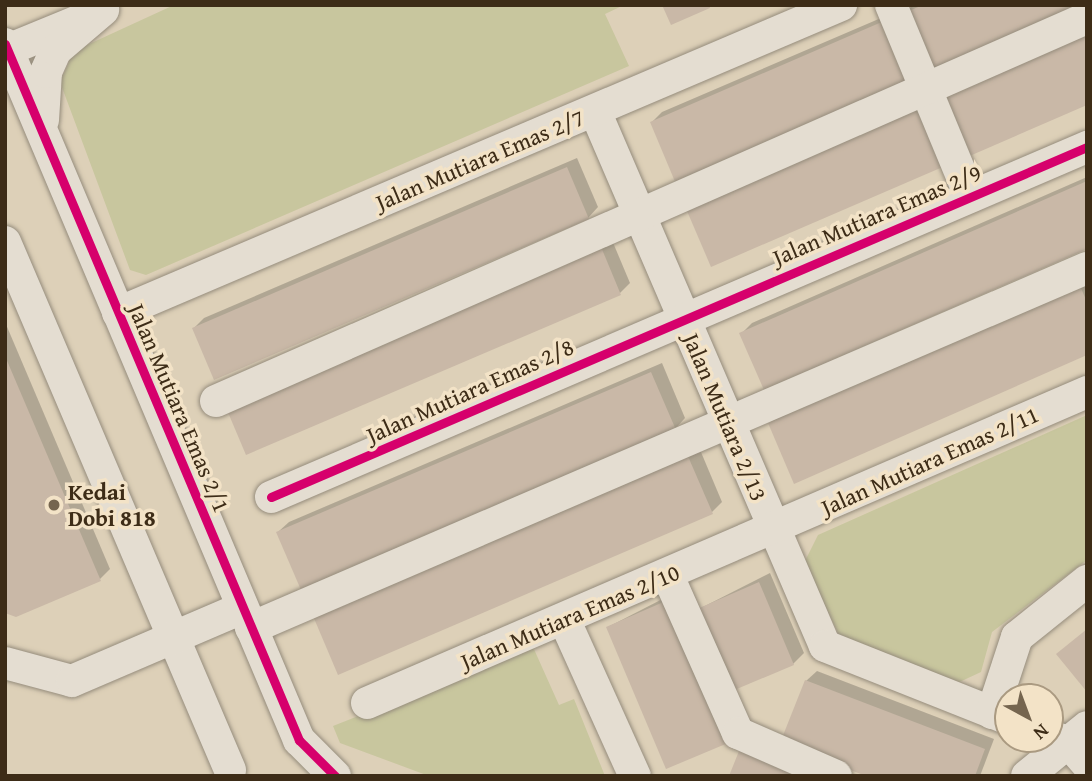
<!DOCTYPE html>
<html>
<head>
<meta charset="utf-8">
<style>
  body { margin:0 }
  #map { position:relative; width:1092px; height:781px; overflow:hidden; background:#ddd0b8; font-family:"Gentium Book Plus",serif }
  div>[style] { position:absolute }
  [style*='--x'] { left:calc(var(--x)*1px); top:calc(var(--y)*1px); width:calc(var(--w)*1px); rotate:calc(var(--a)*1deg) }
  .green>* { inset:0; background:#c8c69e }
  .shadow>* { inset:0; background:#0003 }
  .building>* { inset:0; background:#c9b8a7 }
  .roads { filter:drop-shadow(0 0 2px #958c7c) drop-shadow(0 0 2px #958c7c) }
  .minor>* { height:32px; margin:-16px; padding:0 16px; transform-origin:16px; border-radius:16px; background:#e4ddd1 }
  .cycleway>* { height:9px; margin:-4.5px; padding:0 4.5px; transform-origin:4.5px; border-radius:4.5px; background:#d6006c }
  .dots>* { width:19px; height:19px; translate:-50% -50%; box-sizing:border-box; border:4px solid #f3e3c7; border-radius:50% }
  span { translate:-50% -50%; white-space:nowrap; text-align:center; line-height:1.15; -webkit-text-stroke:7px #f3e3c7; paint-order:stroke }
  .street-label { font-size:23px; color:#3d2c17 }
  .poi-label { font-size:23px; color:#3d2c17; font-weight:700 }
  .left { translate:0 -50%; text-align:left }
  .frame { position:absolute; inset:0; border:7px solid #3d2c17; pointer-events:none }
  .north { position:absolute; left:994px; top:683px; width:70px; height:70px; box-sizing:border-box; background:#f3e3c7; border:2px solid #aa9a81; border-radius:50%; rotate:139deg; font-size:19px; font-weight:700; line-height:28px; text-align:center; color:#3d2c17 }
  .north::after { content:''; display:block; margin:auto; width:24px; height:32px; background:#75654f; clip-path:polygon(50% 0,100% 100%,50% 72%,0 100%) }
</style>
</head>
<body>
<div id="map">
  <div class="green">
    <i style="clip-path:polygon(174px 5px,624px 5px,605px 14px,629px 66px,146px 275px,130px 270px,60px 82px,74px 51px)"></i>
    <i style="clip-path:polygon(1087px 415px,1087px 560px,992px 632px,981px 672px,953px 685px,842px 641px,804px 563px,818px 535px)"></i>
    <i style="clip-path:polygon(533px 647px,559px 705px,574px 699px,605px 776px,429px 776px,340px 743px,333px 726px)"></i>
  </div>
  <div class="shadow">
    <i style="clip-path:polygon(913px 5px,1087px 5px,903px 15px)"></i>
    <i style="clip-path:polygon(895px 12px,677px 182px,652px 122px,662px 112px)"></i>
    <i style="clip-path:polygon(577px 158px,598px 207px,588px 218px,194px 328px,204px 318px)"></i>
    <i style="clip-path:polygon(1087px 177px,1087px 247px,742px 333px,752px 323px)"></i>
    <i style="clip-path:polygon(609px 233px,630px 283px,620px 293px,236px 393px)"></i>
    <i style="clip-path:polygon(1087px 278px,1087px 354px,770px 423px,780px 413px)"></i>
    <i style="clip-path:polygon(5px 322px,110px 569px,100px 579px,5px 611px)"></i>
    <i style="clip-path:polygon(662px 363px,685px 418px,675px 429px,278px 532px,289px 522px)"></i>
    <i style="clip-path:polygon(698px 445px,722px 502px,712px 512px,339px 673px)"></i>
    <i style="clip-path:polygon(770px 573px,804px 653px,793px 664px,699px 609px)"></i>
    <i style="clip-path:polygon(678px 591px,737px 731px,608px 627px)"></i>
    <i style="clip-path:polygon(817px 671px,994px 739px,980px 776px,871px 776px,806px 681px)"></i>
  </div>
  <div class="building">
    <i style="clip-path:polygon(662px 5px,709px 5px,710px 8px,671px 25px)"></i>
    <i style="clip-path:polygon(923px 5px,1087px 5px,928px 77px,901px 14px)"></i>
    <i style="clip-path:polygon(884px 21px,910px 84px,676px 184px,650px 122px)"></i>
    <i style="clip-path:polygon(1087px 31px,1087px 105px,965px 158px,939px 95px)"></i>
    <i style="clip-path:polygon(918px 104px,945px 166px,711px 267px,684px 204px)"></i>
    <i style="clip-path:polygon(567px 167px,589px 219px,214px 380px,192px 328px)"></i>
    <i style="clip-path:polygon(1087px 181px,1087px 249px,764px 390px,739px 333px)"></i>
    <i style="clip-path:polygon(599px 242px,621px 295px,246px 455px,224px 403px)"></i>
    <i style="clip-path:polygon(1080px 286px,1087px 302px,1087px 355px,794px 484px,768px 423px)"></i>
    <i style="clip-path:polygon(5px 356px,101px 581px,16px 617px,5px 613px)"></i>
    <i style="clip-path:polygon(651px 372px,676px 430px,301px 590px,276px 532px)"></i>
    <i style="clip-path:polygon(687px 454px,713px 514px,338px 675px,313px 616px)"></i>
    <i style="clip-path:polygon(759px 582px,794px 665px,732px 691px,697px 609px)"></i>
    <i style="clip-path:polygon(668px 600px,728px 743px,666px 769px,606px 627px)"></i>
    <i style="clip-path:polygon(1087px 629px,1087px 692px,1056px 654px)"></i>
    <i style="clip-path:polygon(805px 680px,985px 749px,975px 776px,866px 776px,780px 743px)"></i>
    <i style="clip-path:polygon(739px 751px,802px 776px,729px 776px)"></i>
  </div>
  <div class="roads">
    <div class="minor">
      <i style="--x:891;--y:5;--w:207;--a:67.5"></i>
      <i style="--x:5;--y:44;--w:756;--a:67.1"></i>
      <i style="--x:299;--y:740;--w:51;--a:45"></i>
      <i style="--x:5;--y:51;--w:79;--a:-22.3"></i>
      <i style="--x:595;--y:111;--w:582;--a:66.74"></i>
      <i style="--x:825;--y:646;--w:197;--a:21.7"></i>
      <i style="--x:43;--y:120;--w:48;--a:-86.4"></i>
      <i style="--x:46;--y:72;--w:24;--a:-66"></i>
      <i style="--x:56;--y:50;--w:62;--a:-40.4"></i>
      <i style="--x:5;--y:242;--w:574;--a:66.92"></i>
      <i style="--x:118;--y:313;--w:786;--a:-23.07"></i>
      <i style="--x:216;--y:401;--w:951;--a:-23.74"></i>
      <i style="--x:271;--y:497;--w:888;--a:-23.22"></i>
      <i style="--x:668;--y:576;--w:172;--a:66"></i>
      <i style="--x:738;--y:733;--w:107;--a:23.7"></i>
      <i style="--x:564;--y:619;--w:172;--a:65.7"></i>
      <i style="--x:251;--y:628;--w:910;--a:-23.3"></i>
      <i style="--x:5;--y:663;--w:69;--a:15"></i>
      <i style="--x:72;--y:681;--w:185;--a:-23.2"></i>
      <i style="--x:367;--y:703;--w:784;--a:-23.36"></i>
      <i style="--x:992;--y:713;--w:80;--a:-71.8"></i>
      <i style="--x:1017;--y:637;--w:90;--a:-38.7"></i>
      <i style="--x:1050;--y:736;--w:19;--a:18"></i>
      <i style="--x:1068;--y:742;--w:29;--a:49"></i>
      <i style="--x:1027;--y:776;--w:77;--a:-39.2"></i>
    </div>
  </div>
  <div class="cycleway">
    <i style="--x:5;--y:44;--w:756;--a:67.1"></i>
    <i style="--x:299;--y:740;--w:51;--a:45"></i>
    <i style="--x:271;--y:497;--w:888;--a:-23.22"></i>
  </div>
  <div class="dots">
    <i style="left:54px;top:505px;background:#75654f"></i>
  </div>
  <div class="street-label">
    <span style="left:480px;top:160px;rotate:-23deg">Jalan Mutiara Emas 2/7</span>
    <span style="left:877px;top:215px;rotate:-23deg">Jalan Mutiara Emas 2/9</span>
    <span style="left:470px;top:391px;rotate:-24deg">Jalan Mutiara Emas 2/8</span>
    <span style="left:179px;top:408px;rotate:67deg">Jalan Mutiara Emas 2/1</span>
    <span style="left:725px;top:417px;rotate:67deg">Jalan Mutiara 2/13</span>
    <span style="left:930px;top:461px;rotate:-24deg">Jalan Mutiara Emas 2/11</span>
    <span style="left:570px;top:617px;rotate:-23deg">Jalan Mutiara Emas 2/10</span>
  </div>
  <div class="poi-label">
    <span class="left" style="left:68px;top:505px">Kedai<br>Dobi 818</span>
  </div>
  <div class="frame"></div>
  <div class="north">N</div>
</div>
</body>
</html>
